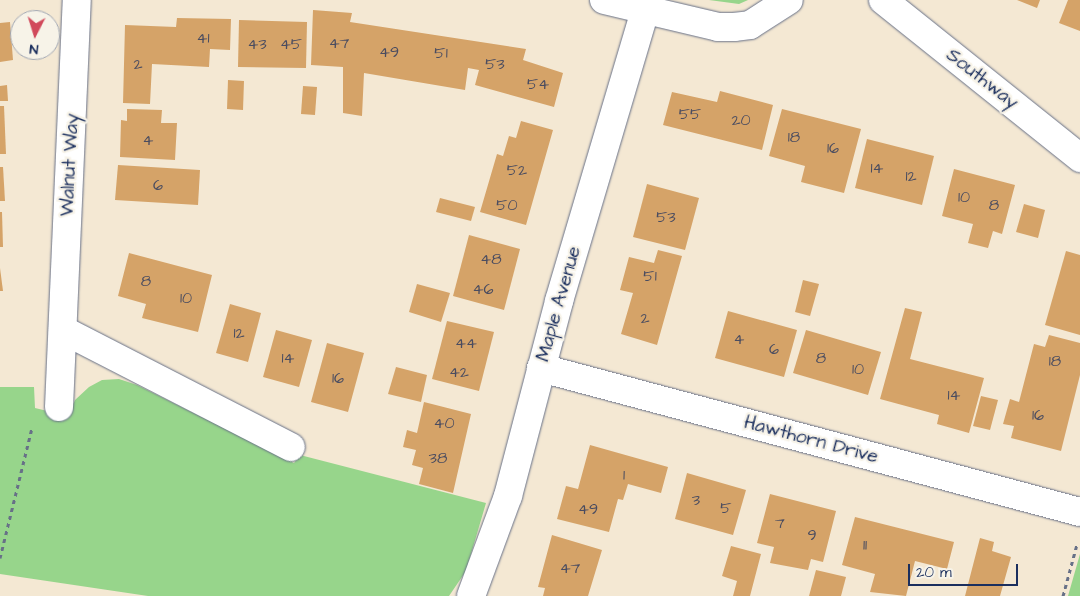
<!DOCTYPE html>
<html>
<head>
<meta charset="utf-8">
<style>
  body { margin:0 }
  #map { position:relative; width:1080px; height:596px; overflow:hidden; background:#f4e8d3; font-family:"Architects Daughter",sans-serif }
  div>[style] { position:absolute }
  [style*='--x'] { left:calc(var(--x)*1px); top:calc(var(--y)*1px); width:calc(var(--w)*1px); rotate:calc(var(--a)*1deg) }
  .green>* { inset:0; background:#97d58b }
  .building>* { inset:0; background:#d5a368 }
  .path>* { height:3px; margin-top:-1.5px; transform-origin:0; background:repeating-linear-gradient(90deg,#677087 0 4px,transparent 0 8px) }
  .roads { filter:drop-shadow(0 0 1px #677087) drop-shadow(0 0 1px #677087) }
  .minor>* { height:28px; margin:-14px; padding:0 14px; transform-origin:14px; border-radius:14px; background:#fff }
  span { translate:-50% -50%; white-space:nowrap; text-align:center; line-height:1.15; -webkit-text-stroke:4.5px #f7f3e8; paint-order:stroke }
  .number-label { font-size:16px; color:#4a4c60 }
  .number-label span { -webkit-text-stroke-width:0 }
  .street-label { font-size:19px; color:#1b2f5e }
  .north { position:absolute; left:10px; top:10px; width:50px; height:50px; box-sizing:border-box; background:#f7f3e8; border:1px solid #9fa5b1; border-radius:50%; rotate:185deg; font-size:14px; font-weight:700; line-height:20px; text-align:center; color:#1b2f5e }
  .north::after { content:''; display:block; margin:auto; width:18px; height:22px; background:#d1495b; clip-path:polygon(50% 0,100% 100%,50% 72%,0 100%) }
  .scale { position:absolute; left:908px; top:564px; width:110px; height:22px; box-sizing:border-box; border:2px solid #1b2f5e; border-top:0; padding-left:6px; font-size:15px; line-height:18px; white-space:nowrap; color:#1b2f5e; -webkit-text-stroke:4px #f7f3e8; paint-order:stroke }
</style>
</head>
<body>
<div id="map">
  <div class="green">
    <i style="clip-path:polygon(709px 0,748px 0,739px 4px)"></i>
    <i style="clip-path:polygon(119px 379px,137px 385px,294px 463px,300px 455px,486px 503px,466px 571px,449px 596px,148px 596px,0 574px,0 387px,34px 387px,35px 408px,68px 416px,75px 400px,89px 387px,102px 380px)"></i>
    <i style="clip-path:polygon(1080px 554px,1080px 596px,1068px 596px)"></i>
  </div>
  <div class="building">
    <i style="clip-path:polygon(1017px 0,1040px 0,1037px 8px)"></i>
    <i style="clip-path:polygon(1068px 0,1080px 0,1080px 31px,1059px 23px)"></i>
    <i style="clip-path:polygon(313px 10px,352px 13px,350px 22px,526px 49px,523px 60px,563px 73px,554px 107px,475px 85px,479px 70px,468px 68px,465px 90px,364px 73px,362px 116px,343px 113px,343px 67px,311px 65px)"></i>
    <i style="clip-path:polygon(177px 18px,231px 19px,230px 50px,210px 49px,209px 67px,152px 64px,150px 104px,123px 103px,125px 25px,176px 27px)"></i>
    <i style="clip-path:polygon(239px 20px,307px 22px,306px 68px,238px 67px)"></i>
    <i style="clip-path:polygon(10px 22px,13px 60px,0 62px,0 23px)"></i>
    <i style="clip-path:polygon(228px 80px,244px 81px,243px 110px,227px 109px)"></i>
    <i style="clip-path:polygon(7px 85px,8px 101px,0 101px,0 86px)"></i>
    <i style="clip-path:polygon(303px 86px,317px 87px,315px 115px,301px 114px)"></i>
    <i style="clip-path:polygon(720px 91px,773px 105px,762px 150px,663px 125px,672px 92px,717px 102px)"></i>
    <i style="clip-path:polygon(0 106px,4px 106px,6px 154px,0 154px)"></i>
    <i style="clip-path:polygon(127px 109px,162px 110px,161px 123px,177px 123px,175px 160px,120px 157px,121px 120px,127px 121px)"></i>
    <i style="clip-path:polygon(782px 109px,861px 129px,844px 193px,801px 182px,805px 166px,769px 156px)"></i>
    <i style="clip-path:polygon(521px 121px,553px 130px,526px 225px,480px 212px,497px 154px,503px 156px,509px 136px,516px 138px)"></i>
    <i style="clip-path:polygon(867px 139px,934px 156px,922px 205px,855px 188px)"></i>
    <i style="clip-path:polygon(118px 165px,200px 170px,198px 205px,115px 200px)"></i>
    <i style="clip-path:polygon(0 167px,3px 167px,5px 201px,0 201px)"></i>
    <i style="clip-path:polygon(954px 169px,1015px 185px,1002px 234px,993px 231px,988px 248px,968px 243px,973px 224px,942px 216px)"></i>
    <i style="clip-path:polygon(647px 184px,699px 198px,685px 250px,633px 237px)"></i>
    <i style="clip-path:polygon(440px 198px,475px 207px,471px 221px,436px 212px)"></i>
    <i style="clip-path:polygon(1024px 204px,1045px 210px,1038px 238px,1016px 232px)"></i>
    <i style="clip-path:polygon(0 212px,2px 212px,3px 247px,0 247px)"></i>
    <i style="clip-path:polygon(469px 235px,520px 249px,504px 310px,453px 296px)"></i>
    <i style="clip-path:polygon(658px 250px,682px 256px,657px 345px,621px 334px,633px 293px,620px 290px,629px 257px,654px 263px)"></i>
    <i style="clip-path:polygon(1066px 251px,1080px 255px,1080px 335px,1045px 325px)"></i>
    <i style="clip-path:polygon(129px 253px,212px 275px,198px 332px,142px 318px,146px 304px,118px 296px)"></i>
    <i style="clip-path:polygon(0 268px,3px 291px,0 291px)"></i>
    <i style="clip-path:polygon(803px 280px,819px 284px,810px 316px,795px 312px)"></i>
    <i style="clip-path:polygon(417px 284px,450px 293px,441px 322px,409px 312px)"></i>
    <i style="clip-path:polygon(230px 304px,261px 313px,248px 362px,216px 353px)"></i>
    <i style="clip-path:polygon(905px 308px,922px 312px,910px 359px,984px 378px,969px 433px,937px 424px,939px 415px,880px 399px)"></i>
    <i style="clip-path:polygon(728px 311px,797px 330px,784px 377px,715px 358px)"></i>
    <i style="clip-path:polygon(447px 321px,494px 332px,479px 391px,432px 379px)"></i>
    <i style="clip-path:polygon(276px 330px,312px 340px,299px 387px,263px 377px)"></i>
    <i style="clip-path:polygon(806px 330px,881px 352px,868px 395px,793px 373px)"></i>
    <i style="clip-path:polygon(1049px 335px,1080px 343px,1080px 375px,1061px 451px,1011px 438px,1014px 426px,1003px 424px,1010px 399px,1019px 402px,1034px 344px,1045px 347px)"></i>
    <i style="clip-path:polygon(327px 343px,364px 353px,348px 412px,311px 402px)"></i>
    <i style="clip-path:polygon(396px 367px,427px 375px,421px 402px,388px 394px)"></i>
    <i style="clip-path:polygon(981px 396px,998px 400px,990px 430px,973px 426px)"></i>
    <i style="clip-path:polygon(424px 402px,471px 414px,453px 493px,419px 484px,423px 468px,412px 465px,416px 450px,403px 447px,407px 430px,417px 433px)"></i>
    <i style="clip-path:polygon(590px 445px,668px 467px,661px 493px,628px 484px,623px 500px,618px 499px,609px 532px,557px 519px,566px 486px,578px 489px)"></i>
    <i style="clip-path:polygon(687px 473px,746px 490px,733px 535px,675px 519px)"></i>
    <i style="clip-path:polygon(770px 494px,836px 511px,823px 562px,811px 559px,808px 570px,770px 563px,774px 547px,757px 543px)"></i>
    <i style="clip-path:polygon(855px 517px,954px 542px,947px 569px,915px 561px,906px 596px,870px 592px,875px 574px,842px 565px)"></i>
    <i style="clip-path:polygon(552px 535px,602px 550px,588px 596px,543px 596px,545px 588px,538px 587px)"></i>
    <i style="clip-path:polygon(980px 538px,994px 542px,992px 551px,1011px 557px,1000px 596px,965px 596px)"></i>
    <i style="clip-path:polygon(731px 546px,761px 554px,750px 596px,733px 596px,737px 581px,722px 576px)"></i>
    <i style="clip-path:polygon(816px 570px,846px 577px,841px 596px,809px 596px)"></i>
  </div>
  <div class="path">
    <i style="--x:0;--y:558;--w:134;--a:-76.2"></i>
    <i style="--x:1063;--y:596;--w:54;--a:-74.9"></i>
  </div>
  <div class="roads">
    <div class="minor">
      <i style="--x:604;--y:0;--w:117;--a:13.3"></i>
      <i style="--x:718;--y:27;--w:16;--a:0"></i>
      <i style="--x:734;--y:27;--w:16;--a:-7"></i>
      <i style="--x:750;--y:25;--w:46;--a:-32.7"></i>
      <i style="--x:883;--y:0;--w:253;--a:38.7"></i>
      <i style="--x:63;--y:330;--w:256;--a:27.2"></i>
      <i style="--x:541;--y:368;--w:558;--a:14.96"></i>
      <i style="--x:59;--y:407;--w:407;--a:-87.5"></i>
      <i style="--x:471;--y:596;--w:107;--a:-69.7"></i>
      <i style="--x:508;--y:496;--w:202;--a:-75.3"></i>
      <i style="--x:559;--y:301;--w:302;--a:-73.5"></i>
    </div>
  </div>
  <div class="number-label">
    <span style="left:203px;top:38px">41</span>
    <span style="left:339px;top:43px">47</span>
    <span style="left:257px;top:44px">43</span>
    <span style="left:291px;top:44px">45</span>
    <span style="left:389px;top:52px">49</span>
    <span style="left:441px;top:53px">51</span>
    <span style="left:138px;top:64px">2</span>
    <span style="left:495px;top:64px">53</span>
    <span style="left:538px;top:84px">54</span>
    <span style="left:690px;top:114px">55</span>
    <span style="left:741px;top:120px">20</span>
    <span style="left:794px;top:137px">18</span>
    <span style="left:148px;top:140px">4</span>
    <span style="left:833px;top:148px">16</span>
    <span style="left:877px;top:168px">14</span>
    <span style="left:517px;top:170px">52</span>
    <span style="left:911px;top:176px">12</span>
    <span style="left:158px;top:185px">6</span>
    <span style="left:964px;top:197px">10</span>
    <span style="left:507px;top:205px">50</span>
    <span style="left:994px;top:205px">8</span>
    <span style="left:666px;top:217px">53</span>
    <span style="left:491px;top:259px">48</span>
    <span style="left:650px;top:276px">51</span>
    <span style="left:146px;top:281px">8</span>
    <span style="left:483px;top:289px">46</span>
    <span style="left:186px;top:298px">10</span>
    <span style="left:645px;top:318px">2</span>
    <span style="left:239px;top:333px">12</span>
    <span style="left:739px;top:339px">4</span>
    <span style="left:466px;top:343px">44</span>
    <span style="left:774px;top:349px">6</span>
    <span style="left:288px;top:358px">14</span>
    <span style="left:821px;top:358px">8</span>
    <span style="left:1055px;top:361px">18</span>
    <span style="left:858px;top:369px">10</span>
    <span style="left:459px;top:372px">42</span>
    <span style="left:338px;top:378px">16</span>
    <span style="left:954px;top:395px">14</span>
    <span style="left:1038px;top:415px">16</span>
    <span style="left:444px;top:423px">40</span>
    <span style="left:438px;top:458px">38</span>
    <span style="left:624px;top:475px">1</span>
    <span style="left:696px;top:500px">3</span>
    <span style="left:726px;top:508px">5</span>
    <span style="left:588px;top:509px">49</span>
    <span style="left:780px;top:523px">7</span>
    <span style="left:812px;top:535px">9</span>
    <span style="left:865px;top:545px">11</span>
    <span style="left:570px;top:568px">47</span>
  </div>
  <div class="street-label">
    <span style="left:982px;top:79px;rotate:38deg">Southway</span>
    <span style="left:70px;top:165px;rotate:-87deg">Walnut Way</span>
    <span style="left:559px;top:304px;rotate:-74deg">Maple Avenue</span>
    <span style="left:811px;top:440px;rotate:15deg">Hawthorn Drive</span>
  </div>
  <div class="north">N</div>
  <div class="scale">20 m</div>
</div>
</body>
</html>
